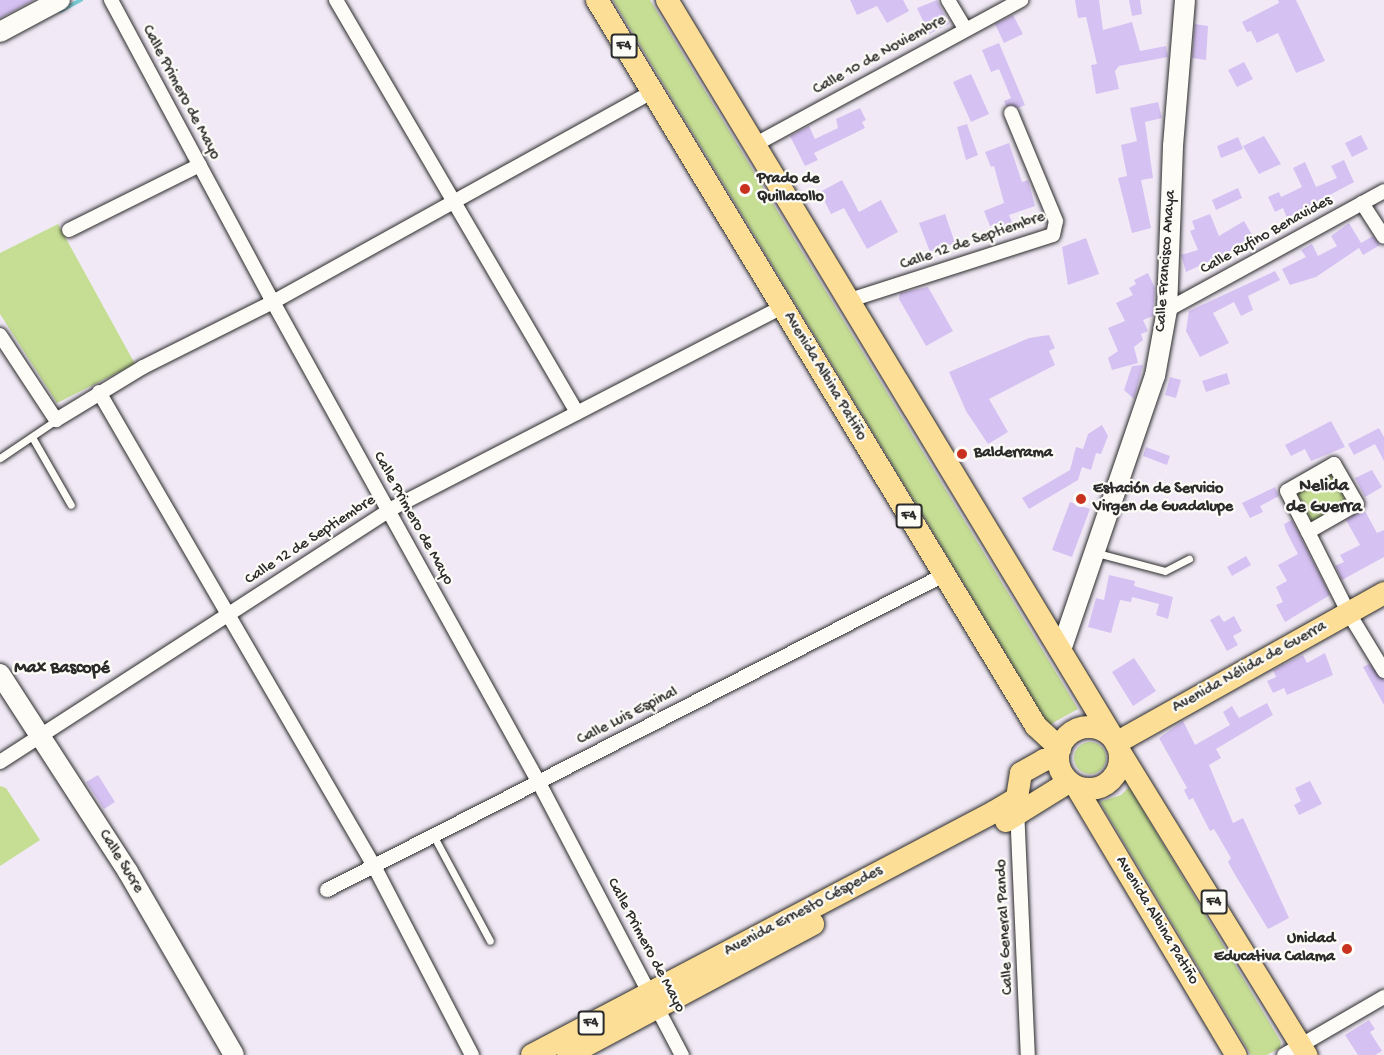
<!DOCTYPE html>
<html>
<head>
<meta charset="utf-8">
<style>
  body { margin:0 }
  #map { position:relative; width:1384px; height:1055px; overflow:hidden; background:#f1eaf6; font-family:"Gochi Hand",sans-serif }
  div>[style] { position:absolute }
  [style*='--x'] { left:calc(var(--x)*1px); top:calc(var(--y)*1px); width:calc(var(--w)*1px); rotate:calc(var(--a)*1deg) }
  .green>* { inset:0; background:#c6de94 }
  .round { border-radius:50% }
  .stream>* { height:4px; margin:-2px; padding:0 2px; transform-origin:2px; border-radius:2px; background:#78c9d1 }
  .building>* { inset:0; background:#d5c1f2 }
  .roads { filter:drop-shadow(0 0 2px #2b2b2b) drop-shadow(0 0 2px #2b2b2b) }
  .service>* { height:7px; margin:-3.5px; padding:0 3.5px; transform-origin:3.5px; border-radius:3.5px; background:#fdfcf7 }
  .minor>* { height:14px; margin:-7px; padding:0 7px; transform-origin:7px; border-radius:7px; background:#fdfcf7 }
  .secondary>* { height:20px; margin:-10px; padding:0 10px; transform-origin:10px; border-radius:10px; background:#fdfcf7 }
  .primary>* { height:21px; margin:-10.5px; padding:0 10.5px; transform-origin:10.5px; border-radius:10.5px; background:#fcde96 }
  .trunk>* { height:22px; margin:-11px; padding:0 11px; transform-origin:11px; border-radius:11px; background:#fcde96 }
  .trunk>.ring { margin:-11px; padding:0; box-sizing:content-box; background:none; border:22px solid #fcde96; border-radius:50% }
  .dots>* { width:16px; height:16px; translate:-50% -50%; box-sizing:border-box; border:3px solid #fdfcf7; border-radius:50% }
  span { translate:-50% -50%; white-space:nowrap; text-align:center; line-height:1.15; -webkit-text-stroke:4.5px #fdfcf7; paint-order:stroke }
  .shield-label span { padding:2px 4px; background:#fdfcf7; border:2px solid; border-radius:4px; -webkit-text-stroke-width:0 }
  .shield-label { font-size:15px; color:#2b2b2b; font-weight:700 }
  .street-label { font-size:16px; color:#2b2b2b }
  .poi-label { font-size:16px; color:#2b2b2b; font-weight:700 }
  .left { translate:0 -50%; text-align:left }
  .right { translate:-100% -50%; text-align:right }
  .neighbourhood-label { font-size:18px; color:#2b2b2b; font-weight:700 }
</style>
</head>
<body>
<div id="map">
  <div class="green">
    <i style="clip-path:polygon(613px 0,650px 0,1078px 709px,1049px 725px)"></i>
    <i style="clip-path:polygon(58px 224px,135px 364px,57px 403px,0 314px,0 253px)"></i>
    <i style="clip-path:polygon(1328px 475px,1334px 476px,1347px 498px,1346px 503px,1312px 522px,1295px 492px)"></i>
    <i class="round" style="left:1074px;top:742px;width:32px;height:32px"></i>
    <i style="clip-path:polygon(0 786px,6px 788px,40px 840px,0 866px)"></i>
    <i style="clip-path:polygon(1129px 787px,1281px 1042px,1280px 1048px,1267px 1055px,1251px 1055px,1100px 802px,1121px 795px)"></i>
  </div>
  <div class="stream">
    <i style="--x:60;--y:11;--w:24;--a:-28"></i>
  </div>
  <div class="building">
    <i style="clip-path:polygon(0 0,34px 0,0 18px)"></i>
    <i style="clip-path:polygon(850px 0,903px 0,909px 11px,887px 23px,877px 6px,857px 15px)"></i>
    <i style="clip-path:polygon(937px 0,949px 24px,929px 34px,917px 8px)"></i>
    <i style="clip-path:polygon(1075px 0,1099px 0,1103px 30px,1132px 22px,1140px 51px,1166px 46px,1168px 57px,1119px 66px,1115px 71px,1119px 89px,1096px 94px,1091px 65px,1097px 64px,1086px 17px,1078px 18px)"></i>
    <i style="clip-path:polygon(1129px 0,1140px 0,1142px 14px,1132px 16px)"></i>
    <i style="clip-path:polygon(1278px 0,1296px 0,1325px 61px,1296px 73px,1278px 33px,1257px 43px,1251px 31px,1247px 32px,1242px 22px,1279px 3px)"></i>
    <i style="clip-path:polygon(1013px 15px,1023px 34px,1004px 43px,995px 24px)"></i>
    <i style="clip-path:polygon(1195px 24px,1208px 26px,1206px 60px,1192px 58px)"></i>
    <i style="clip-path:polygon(999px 43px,1025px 105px,1018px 108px,1006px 106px,1004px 101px,1011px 98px,999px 69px,991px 72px,982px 50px)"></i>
    <i style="clip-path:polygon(1244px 62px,1253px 79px,1237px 87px,1228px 70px)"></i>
    <i style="clip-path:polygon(971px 74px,989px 114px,971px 122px,953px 82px)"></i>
    <i style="clip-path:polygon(1158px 102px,1162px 118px,1145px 122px,1153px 178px,1141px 180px,1151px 228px,1132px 233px,1118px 178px,1127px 176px,1121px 145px,1137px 141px,1130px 108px)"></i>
    <i style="clip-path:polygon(860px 108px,866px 120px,862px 122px,865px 128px,814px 153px,818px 160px,805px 166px,790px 136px,809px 126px,815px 139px,838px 128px,836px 119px)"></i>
    <i style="clip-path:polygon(967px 124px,978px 155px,966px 160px,957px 127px)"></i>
    <i style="clip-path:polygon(1361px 135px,1368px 149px,1352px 157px,1345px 143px)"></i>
    <i style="clip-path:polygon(1264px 136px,1281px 164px,1259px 174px,1243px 146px)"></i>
    <i style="clip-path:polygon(1238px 137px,1243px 149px,1221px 158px,1217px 146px)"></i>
    <i style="clip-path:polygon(1009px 143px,1022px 182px,1028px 180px,1035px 206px,1009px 215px,1014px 227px,1003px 231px,1000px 223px,990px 226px,984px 211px,1004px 203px,994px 166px,991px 167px,985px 152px)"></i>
    <i style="clip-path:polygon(1344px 160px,1354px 182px,1287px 218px,1283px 208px,1275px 212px,1268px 197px,1279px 192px,1281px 197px,1302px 187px,1293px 168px,1305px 162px,1316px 187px,1337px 178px,1331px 166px)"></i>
    <i style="clip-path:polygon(842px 180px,859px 212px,881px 200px,898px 232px,867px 249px,844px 208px,831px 214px,820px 192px)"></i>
    <i style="clip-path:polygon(1238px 188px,1242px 198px,1216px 210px,1212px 200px)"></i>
    <i style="clip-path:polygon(945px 214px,955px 243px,930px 252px,919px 223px)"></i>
    <i style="clip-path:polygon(1210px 214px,1219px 236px,1244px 221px,1255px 240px,1186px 272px,1181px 255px,1198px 250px,1190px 231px,1195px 229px,1192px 221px)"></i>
    <i style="clip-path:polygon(1349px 223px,1361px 243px,1373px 236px,1380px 245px,1363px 255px,1359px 248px,1316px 277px,1290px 285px,1282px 269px,1306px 257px,1301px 250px,1312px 244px,1318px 256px,1337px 246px,1331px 236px)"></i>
    <i style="clip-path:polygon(1086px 238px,1099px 274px,1068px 285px,1062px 247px)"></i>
    <i style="clip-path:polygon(1275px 271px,1280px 280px,1248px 296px,1253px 310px,1241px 316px,1234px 302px,1213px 313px,1229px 343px,1200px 357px,1186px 331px,1189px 311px)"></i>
    <i style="clip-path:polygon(1148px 273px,1155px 288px,1153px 316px,1143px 320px,1148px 331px,1141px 334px,1143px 340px,1134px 347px,1138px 363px,1112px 370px,1108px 358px,1118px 351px,1108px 328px,1125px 321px,1116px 303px,1133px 295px,1129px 288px,1136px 284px,1134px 280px)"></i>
    <i style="clip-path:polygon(928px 287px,953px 331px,926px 346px,899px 299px,900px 293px)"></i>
    <i style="clip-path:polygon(1049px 335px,1055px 348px,1049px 351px,1055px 365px,989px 399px,1008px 432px,988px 444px,966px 411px,949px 372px,1029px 338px)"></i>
    <i style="clip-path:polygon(1143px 365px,1134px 399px,1124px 390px,1132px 366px)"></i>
    <i style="clip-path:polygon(1227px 373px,1230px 384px,1206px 392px,1202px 381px)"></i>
    <i style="clip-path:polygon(1170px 377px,1181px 380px,1176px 398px,1165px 395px)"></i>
    <i style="clip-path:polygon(1331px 421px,1345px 447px,1311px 461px,1305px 449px,1291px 456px,1285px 445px)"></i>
    <i style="clip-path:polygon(1102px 425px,1108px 436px,1101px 454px,1096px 453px,1091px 470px,1082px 467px,1078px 480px,1029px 509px,1022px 498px,1070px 470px,1076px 447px,1083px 449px,1088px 434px)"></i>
    <i style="clip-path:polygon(1379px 428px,1384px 437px,1384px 461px,1375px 444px,1354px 455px,1348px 444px)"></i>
    <i style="clip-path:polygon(1146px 447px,1170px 456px,1167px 465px,1143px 456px)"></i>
    <i style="clip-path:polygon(1372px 470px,1382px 487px,1365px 497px,1355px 478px)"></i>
    <i style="clip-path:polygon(1275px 487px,1279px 496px,1260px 506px,1263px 512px,1250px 518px,1242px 503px)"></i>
    <i style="clip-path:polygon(1070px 502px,1090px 509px,1072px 557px,1052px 550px)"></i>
    <i style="clip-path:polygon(1364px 509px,1377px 533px,1384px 530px,1384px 557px,1342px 580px,1335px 566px,1344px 562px,1340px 555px,1360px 545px,1346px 520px)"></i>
    <i style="clip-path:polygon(1292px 520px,1330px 595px,1285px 622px,1276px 605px,1283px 602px,1276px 587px,1287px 581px,1278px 565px,1298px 554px,1286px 531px,1284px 524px)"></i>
    <i style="clip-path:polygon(1246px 556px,1251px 565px,1232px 576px,1227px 567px)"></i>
    <i style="clip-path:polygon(1109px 575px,1135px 581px,1134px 586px,1173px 597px,1168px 619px,1156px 615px,1159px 604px,1132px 597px,1131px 602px,1120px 600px,1111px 633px,1088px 627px,1096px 598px,1104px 600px)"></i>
    <i style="clip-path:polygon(1219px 615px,1224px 622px,1234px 616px,1242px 631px,1233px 636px,1238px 645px,1227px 651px,1210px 620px)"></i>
    <i style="clip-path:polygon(1325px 653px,1333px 675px,1287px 695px,1284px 688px,1273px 693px,1267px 681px,1276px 677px,1273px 670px,1303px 655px,1307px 663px)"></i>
    <i style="clip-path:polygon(1134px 658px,1156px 691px,1133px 706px,1112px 672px)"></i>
    <i style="clip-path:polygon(1369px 664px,1384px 680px,1384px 705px,1363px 667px)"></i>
    <i style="clip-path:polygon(1267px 703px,1273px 715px,1216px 749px,1221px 758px,1209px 765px,1233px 823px,1243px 818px,1289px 918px,1268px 929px,1234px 873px,1228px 862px,1231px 858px,1214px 829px,1210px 831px,1193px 798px,1189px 800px,1184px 790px,1187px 788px,1159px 738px,1183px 721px,1195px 745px,1230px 725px,1223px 712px,1232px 706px,1239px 718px)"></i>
    <i style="clip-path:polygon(98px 775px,115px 802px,104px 809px,86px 782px)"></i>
    <i style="clip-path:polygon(1310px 781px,1322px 804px,1299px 815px,1294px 805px,1301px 801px,1295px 788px)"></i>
    <i style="clip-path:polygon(1369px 1020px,1375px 1029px,1370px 1032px,1382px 1051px,1375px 1055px,1358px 1055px,1345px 1035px)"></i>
  </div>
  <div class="roads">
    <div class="service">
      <i style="--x:32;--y:437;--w:78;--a:60.2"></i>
      <i style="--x:0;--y:458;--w:68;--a:-34.2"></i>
      <i style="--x:1097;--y:553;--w:70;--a:14.8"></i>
      <i style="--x:1165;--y:571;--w:27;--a:-27"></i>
      <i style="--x:433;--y:835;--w:120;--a:61.7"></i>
    </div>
    <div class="minor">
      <i style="--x:111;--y:0;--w:343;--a:61.8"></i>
      <i style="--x:273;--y:302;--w:547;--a:61.05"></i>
      <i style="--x:538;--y:781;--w:310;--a:62.3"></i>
      <i style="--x:336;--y:0;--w:478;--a:59.7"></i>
      <i style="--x:948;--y:0;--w:33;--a:59"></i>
      <i style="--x:756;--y:144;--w:302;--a:-28.5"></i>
      <i style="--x:1362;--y:203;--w:40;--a:57.1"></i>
      <i style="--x:69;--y:230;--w:146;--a:-26.4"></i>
      <i style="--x:847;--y:301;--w:216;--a:-17.8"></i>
      <i style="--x:1053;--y:235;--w:14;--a:-78"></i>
      <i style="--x:1056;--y:221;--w:117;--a:-112.6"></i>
      <i style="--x:1167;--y:310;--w:247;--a:-28.7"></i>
      <i style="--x:0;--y:335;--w:102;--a:56.6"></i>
      <i style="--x:56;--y:420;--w:102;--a:-31.3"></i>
      <i style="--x:143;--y:367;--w:145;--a:-26.6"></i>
      <i style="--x:273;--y:302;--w:433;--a:-29"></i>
      <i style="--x:99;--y:392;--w:548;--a:59.88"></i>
      <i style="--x:374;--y:866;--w:213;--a:62.6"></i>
      <i style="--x:1308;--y:532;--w:56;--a:-29.7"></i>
      <i style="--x:1357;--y:504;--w:46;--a:-119.9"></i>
      <i style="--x:1334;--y:464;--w:54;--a:150.1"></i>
      <i style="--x:1287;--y:491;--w:46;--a:62.9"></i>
      <i style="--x:1308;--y:532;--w:89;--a:63.4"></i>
      <i style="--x:1348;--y:612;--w:69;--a:58.6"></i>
      <i style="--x:0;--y:762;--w:463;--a:-32.9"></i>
      <i style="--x:389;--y:510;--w:442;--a:-27.3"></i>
      <i style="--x:1017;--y:808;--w:247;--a:87.5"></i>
      <i style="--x:327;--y:890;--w:693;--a:-27.05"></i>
      <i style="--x:1284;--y:1055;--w:116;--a:-30.1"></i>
    </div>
    <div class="secondary">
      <i style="--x:0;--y:32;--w:68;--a:-28.1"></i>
      <i style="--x:1061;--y:650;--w:290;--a:-71.1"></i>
      <i style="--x:1155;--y:376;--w:67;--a:-79.7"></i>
      <i style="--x:1167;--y:310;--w:164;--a:-87.9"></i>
      <i style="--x:1173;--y:146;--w:146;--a:-85.3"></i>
      <i style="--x:0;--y:674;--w:236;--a:57.1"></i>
      <i style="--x:128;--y:872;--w:211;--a:59.9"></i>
    </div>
    <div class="primary">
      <i style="--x:1119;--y:750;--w:358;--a:58.4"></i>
      <i style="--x:1076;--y:787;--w:312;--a:59.2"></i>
    </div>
    <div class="trunk">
      <i style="--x:597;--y:0;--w:848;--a:58.84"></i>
      <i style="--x:1036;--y:726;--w:33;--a:43"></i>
      <i style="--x:667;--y:0;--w:860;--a:58.84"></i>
      <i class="ring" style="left:1058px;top:727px;width:40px;height:40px"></i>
      <i style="--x:1116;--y:743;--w:307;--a:-29.2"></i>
      <i style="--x:1006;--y:821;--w:74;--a:-31.8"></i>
      <i style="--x:532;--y:1055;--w:522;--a:-27.74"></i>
      <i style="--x:994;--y:812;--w:27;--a:-31"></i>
      <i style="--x:1017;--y:798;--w:25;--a:-81"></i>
      <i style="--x:1021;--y:773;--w:26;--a:-29"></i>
      <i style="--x:1044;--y:760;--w:14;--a:-12"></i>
      <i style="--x:568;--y:1055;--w:278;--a:-28.1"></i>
    </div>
  </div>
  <div class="dots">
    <i style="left:745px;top:189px;background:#c8321e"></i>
    <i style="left:962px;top:454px;background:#c8321e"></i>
    <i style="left:1081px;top:499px;background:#c8321e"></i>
    <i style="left:1347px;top:949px;background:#c8321e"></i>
  </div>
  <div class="shield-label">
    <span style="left:624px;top:46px">F4</span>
    <span style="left:909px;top:516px">F4</span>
    <span style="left:1214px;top:902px">F4</span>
    <span style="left:591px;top:1023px">F4</span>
  </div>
  <div class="street-label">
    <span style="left:880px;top:56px;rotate:-29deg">Calle 10 de Noviembre</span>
    <span style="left:180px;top:93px;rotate:62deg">Calle Primero de Mayo</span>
    <span style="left:1267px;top:236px;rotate:-29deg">Calle Rufino Benavides</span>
    <span style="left:973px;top:242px;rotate:-19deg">Calle 12 de Septiembre</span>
    <span style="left:1167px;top:261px;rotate:-86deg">Calle Francisco Anaya</span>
    <span style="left:824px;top:377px;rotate:59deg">Avenida Albina Patiño</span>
    <span style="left:412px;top:519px;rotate:61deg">Calle Primero de Mayo</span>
    <span style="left:311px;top:541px;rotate:-33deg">Calle 12 de Septiembre</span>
    <span style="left:1250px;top:668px;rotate:-29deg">Avenida Nélida de Guerra</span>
    <span style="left:628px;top:717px;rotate:-27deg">Calle Luis Espinal</span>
    <span style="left:120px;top:862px;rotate:58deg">Calle Sucre</span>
    <span style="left:804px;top:912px;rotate:-28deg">Avenida Ernesto Céspedes</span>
    <span style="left:1156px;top:921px;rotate:59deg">Avenida Albina Patiño</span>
    <span style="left:1006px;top:927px;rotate:-93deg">Calle General Pando</span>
    <span style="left:645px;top:946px;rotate:62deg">Calle Primero de Mayo</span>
  </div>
  <div class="poi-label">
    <span class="left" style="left:757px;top:189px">Prado de<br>Quillacollo</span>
    <span class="left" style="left:974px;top:454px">Balderrama</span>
    <span class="left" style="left:1093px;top:499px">Estación de Servicio<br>Virgen de Guadalupe</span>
    <span class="right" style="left:1335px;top:949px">Unidad<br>Educativa Calama</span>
  </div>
  <div class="neighbourhood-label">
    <span style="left:1324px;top:498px">Nelida<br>de Guerra</span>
    <span style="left:62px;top:669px">Max Bascopé</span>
  </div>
</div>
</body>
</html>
